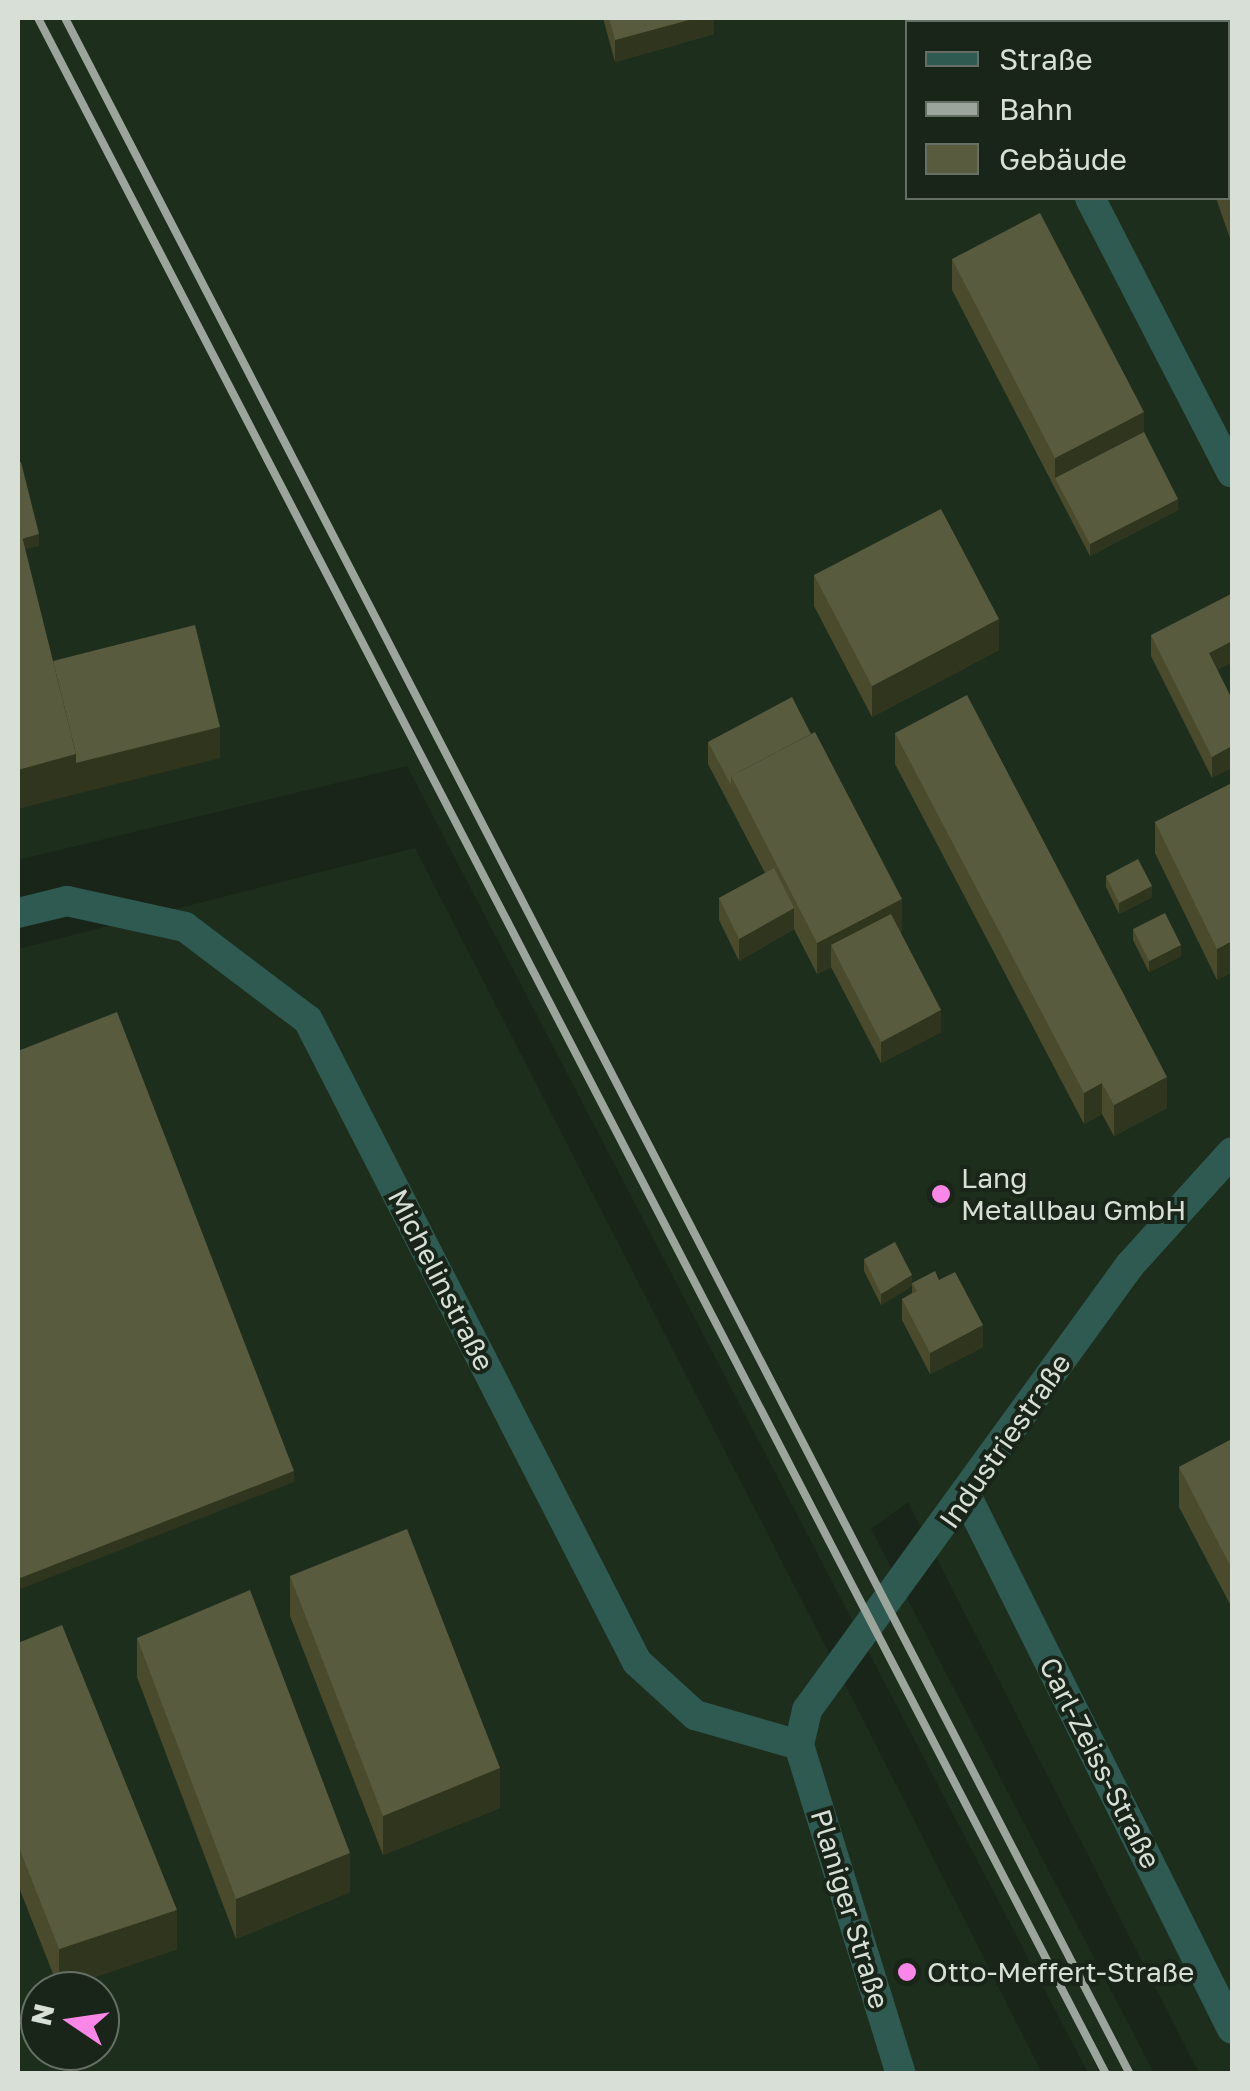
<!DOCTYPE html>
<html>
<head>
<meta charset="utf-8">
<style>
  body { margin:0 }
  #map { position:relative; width:1250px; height:2091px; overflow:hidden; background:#192519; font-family:"Golos Text",sans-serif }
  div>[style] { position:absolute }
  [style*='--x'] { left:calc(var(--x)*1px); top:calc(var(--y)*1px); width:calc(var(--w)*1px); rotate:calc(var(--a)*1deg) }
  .built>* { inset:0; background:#1d2e1d }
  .street>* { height:30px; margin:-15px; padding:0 15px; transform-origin:15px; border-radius:15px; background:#2f5a51 }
  .rail>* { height:8px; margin:-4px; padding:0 4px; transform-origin:4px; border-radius:4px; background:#9ca59c }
  .wall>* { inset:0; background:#4a4b2c }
  .shaded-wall>* { inset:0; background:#30351d }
  .building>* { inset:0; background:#595b3e }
  .dots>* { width:28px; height:28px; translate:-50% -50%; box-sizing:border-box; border:5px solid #192519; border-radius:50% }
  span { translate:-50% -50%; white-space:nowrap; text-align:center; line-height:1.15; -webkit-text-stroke:8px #192519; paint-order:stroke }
  .poi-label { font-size:28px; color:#d7dfd7 }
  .left { translate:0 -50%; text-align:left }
  .street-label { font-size:28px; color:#d7dfd7 }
  .frame { position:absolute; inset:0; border:20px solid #d7dfd7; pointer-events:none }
  .legend { position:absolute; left:905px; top:20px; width:325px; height:180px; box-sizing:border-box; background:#192519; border:2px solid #656f65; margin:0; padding:12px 18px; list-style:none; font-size:30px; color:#d7dfd7 }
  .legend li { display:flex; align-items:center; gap:20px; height:50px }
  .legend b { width:50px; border:2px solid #656f65 }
  .north { position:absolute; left:20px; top:1971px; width:100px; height:100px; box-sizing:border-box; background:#192519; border:2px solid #656f65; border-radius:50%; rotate:283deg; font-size:28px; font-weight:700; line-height:40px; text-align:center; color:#d7dfd7 }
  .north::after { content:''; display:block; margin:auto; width:35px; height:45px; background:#fa87e7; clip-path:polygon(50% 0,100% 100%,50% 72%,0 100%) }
</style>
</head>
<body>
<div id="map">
  <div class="built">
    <i style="clip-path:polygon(evenodd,18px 18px,1232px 18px,1232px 2073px,1199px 2073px,908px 1502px,871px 1529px,1154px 2073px,1088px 2073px,407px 766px,18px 860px,18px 18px,908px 22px,1228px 22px,1228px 198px,908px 198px,908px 22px)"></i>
    <i style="clip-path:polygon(evenodd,415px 848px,870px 1733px,1042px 2073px,18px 2073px,18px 949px,415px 848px,40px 1991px,100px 1991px,100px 2051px,40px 2051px,40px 1991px)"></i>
  </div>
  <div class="street">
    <i style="--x:997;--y:18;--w:4;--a:63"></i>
    <i style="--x:1090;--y:198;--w:309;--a:62.7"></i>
    <i style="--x:18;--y:913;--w:50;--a:-13.8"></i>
    <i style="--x:67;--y:901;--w:121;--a:12.4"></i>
    <i style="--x:185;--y:927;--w:154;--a:37.1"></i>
    <i style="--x:308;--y:1020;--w:721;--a:62.87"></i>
    <i style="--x:637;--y:1662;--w:79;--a:42.4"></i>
    <i style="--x:695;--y:1715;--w:108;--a:16.1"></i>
    <i style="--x:967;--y:1497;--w:594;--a:63.52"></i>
    <i style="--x:799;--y:1745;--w:36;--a:-77"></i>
    <i style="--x:807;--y:1710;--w:550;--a:-54.03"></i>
    <i style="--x:1130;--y:1265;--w:152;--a:-47.9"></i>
    <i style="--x:799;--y:1745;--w:344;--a:72.8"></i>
  </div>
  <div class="rail">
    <i style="--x:38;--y:18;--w:2317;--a:62.55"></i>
    <i style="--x:65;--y:18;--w:2315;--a:62.62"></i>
  </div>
  <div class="wall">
    <i style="clip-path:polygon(603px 18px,714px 18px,714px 34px,615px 62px)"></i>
    <i style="clip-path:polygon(1155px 18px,1232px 18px,1232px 244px,1216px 198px,1228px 198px,1228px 22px,1156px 22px)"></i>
    <i style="clip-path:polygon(952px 259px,1144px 432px,1178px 510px,1090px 556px,952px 290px)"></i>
    <i style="clip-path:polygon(814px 575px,999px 650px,872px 717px,814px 606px)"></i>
    <i style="clip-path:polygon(1232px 598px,1232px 662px,1217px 670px,1212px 778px,1151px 656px,1151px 635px)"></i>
    <i style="clip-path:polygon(895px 733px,1167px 1108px,1114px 1136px,1102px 1114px,1084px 1124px,895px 764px)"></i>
    <i style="clip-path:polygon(708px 742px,902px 930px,900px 931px,941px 1032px,881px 1063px,831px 967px,817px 974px,794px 929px,739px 961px,719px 920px,719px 898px,765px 873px,708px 764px)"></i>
    <i style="clip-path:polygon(1232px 783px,1232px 972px,1217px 980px,1155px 853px,1155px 822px)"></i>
    <i style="clip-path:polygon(1106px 876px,1152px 897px,1119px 914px,1106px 887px)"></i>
    <i style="clip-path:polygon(1133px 929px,1181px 956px,1149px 972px,1133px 940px)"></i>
    <i style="clip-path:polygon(864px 1259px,912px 1286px,881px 1305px,864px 1271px)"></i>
    <i style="clip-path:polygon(939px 1280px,983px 1347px,930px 1374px,902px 1320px,902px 1299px,912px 1293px,912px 1283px)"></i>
    <i style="clip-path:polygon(1232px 1439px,1232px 1608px,1179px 1507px,1179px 1467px)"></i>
    <i style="clip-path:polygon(290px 1576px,500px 1808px,383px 1855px,290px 1616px)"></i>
    <i style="clip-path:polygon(137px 1638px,350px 1892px,236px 1939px,137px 1677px)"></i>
    <i style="clip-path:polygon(18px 1643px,177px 1949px,59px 1989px,18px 1885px)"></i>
  </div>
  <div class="shaded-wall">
    <i style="clip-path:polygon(696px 18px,714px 18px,714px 34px,615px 62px,615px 40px)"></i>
    <i style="clip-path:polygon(1144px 412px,1144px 443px,1055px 478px,1055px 458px)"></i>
    <i style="clip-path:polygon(1178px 499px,1178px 510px,1090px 556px,1090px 544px)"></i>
    <i style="clip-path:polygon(39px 534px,39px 546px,18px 551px,18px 540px)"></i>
    <i style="clip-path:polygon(999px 619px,999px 650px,872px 717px,872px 686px)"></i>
    <i style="clip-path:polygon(1232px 641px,1232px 662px,1209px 675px,1209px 653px)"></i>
    <i style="clip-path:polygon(220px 727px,220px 758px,76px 794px,76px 763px)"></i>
    <i style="clip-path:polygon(1232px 746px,1232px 768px,1212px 778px,1212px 757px)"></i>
    <i style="clip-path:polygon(76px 754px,76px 794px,18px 809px,18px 770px)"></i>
    <i style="clip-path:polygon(1152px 886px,1152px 897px,1119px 914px,1119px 903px)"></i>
    <i style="clip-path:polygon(902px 899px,902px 930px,840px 962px,831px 945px,831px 967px,817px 974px,817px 943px)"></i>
    <i style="clip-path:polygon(794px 908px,794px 929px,739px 961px,739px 939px)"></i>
    <i style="clip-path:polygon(1232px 941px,1232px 972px,1217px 980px,1217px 949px)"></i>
    <i style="clip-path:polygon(1181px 945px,1181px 956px,1149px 972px,1149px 961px)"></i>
    <i style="clip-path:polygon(941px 1010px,941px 1032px,881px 1063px,881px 1042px)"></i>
    <i style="clip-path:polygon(1167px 1077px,1167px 1108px,1114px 1136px,1114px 1105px)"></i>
    <i style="clip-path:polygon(1102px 1083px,1102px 1114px,1084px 1124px,1084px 1093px)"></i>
    <i style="clip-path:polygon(912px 1275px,912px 1286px,881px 1305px,881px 1294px)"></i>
    <i style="clip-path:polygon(983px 1325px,983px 1347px,930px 1374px,930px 1353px)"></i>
    <i style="clip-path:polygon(294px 1471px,294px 1482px,18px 1590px,18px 1579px)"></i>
    <i style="clip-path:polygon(500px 1768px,500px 1808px,383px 1855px,383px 1816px)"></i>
    <i style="clip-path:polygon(350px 1853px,350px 1892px,236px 1939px,236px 1899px)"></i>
    <i style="clip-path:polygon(177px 1910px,177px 1949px,59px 1989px,59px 1949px)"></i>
  </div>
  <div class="building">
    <i style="clip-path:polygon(609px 18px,696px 18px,615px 40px)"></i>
    <i style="clip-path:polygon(1168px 18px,1232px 18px,1232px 205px,1228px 190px,1228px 22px,1170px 22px)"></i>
    <i style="clip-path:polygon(1040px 213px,1144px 412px,1055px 458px,952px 259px)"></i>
    <i style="clip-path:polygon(1144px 432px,1178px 499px,1090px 544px,1055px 478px)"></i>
    <i style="clip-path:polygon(21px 462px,39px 534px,22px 539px,18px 520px,18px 463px)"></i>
    <i style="clip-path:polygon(941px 509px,999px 619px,872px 686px,814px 575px)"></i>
    <i style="clip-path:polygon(18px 520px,76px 754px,18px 770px)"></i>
    <i style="clip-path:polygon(1231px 594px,1232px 598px,1232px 641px,1209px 653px,1231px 697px,1232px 696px,1232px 746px,1212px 757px,1151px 635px)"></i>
    <i style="clip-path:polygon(195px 625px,220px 727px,76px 763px,76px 754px,53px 661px)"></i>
    <i style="clip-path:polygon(967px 695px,1167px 1077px,1114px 1105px,1102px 1083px,1084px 1093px,895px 733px)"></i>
    <i style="clip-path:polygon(792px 697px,811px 734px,731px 776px,731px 785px,708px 742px)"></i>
    <i style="clip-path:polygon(815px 732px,902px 899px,817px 943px,731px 776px)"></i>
    <i style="clip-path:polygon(1232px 783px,1232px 941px,1217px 949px,1155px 822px)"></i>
    <i style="clip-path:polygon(1138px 859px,1152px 886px,1119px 903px,1106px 876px)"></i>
    <i style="clip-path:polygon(774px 868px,794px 908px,739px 939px,719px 898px)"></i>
    <i style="clip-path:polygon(1165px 913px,1181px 945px,1149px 961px,1133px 929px)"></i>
    <i style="clip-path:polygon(891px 914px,941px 1010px,881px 1042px,831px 945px)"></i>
    <i style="clip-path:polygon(117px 1012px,294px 1471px,18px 1579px,18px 1051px)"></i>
    <i style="clip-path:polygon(895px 1242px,912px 1275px,881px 1294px,864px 1259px)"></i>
    <i style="clip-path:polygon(935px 1271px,939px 1280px,955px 1272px,983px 1325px,930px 1353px,902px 1299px,917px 1291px,912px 1283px)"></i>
    <i style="clip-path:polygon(1232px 1439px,1232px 1569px,1179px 1467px)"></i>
    <i style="clip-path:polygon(407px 1529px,500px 1768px,383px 1816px,290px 1576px)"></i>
    <i style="clip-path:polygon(250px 1590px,350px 1853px,236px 1899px,137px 1638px)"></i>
    <i style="clip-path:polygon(62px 1625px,177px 1910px,59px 1949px,18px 1845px,18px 1643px)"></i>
  </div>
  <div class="dots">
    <i style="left:941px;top:1194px;background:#fa87e7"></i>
    <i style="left:907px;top:1972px;background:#fa87e7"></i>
  </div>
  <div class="poi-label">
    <span class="left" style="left:961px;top:1194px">Lang<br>Metallbau GmbH</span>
    <span class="left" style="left:927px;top:1972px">Otto-Meffert-Straße</span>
  </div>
  <div class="street-label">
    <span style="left:441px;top:1280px;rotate:63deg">Michelinstraße</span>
    <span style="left:1005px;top:1441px;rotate:-55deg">Industriestraße</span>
    <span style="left:1100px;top:1763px;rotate:63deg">Carl-Zeiss-Straße</span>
    <span style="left:850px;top:1909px;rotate:73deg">Planiger Straße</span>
  </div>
  <div class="frame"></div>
  <ul class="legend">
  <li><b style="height:12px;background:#2f5a51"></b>Straße</li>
  <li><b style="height:12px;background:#9ca59c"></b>Bahn</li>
  <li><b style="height:28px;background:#595b3e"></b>Gebäude</li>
  </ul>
  <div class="north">N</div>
</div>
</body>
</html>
